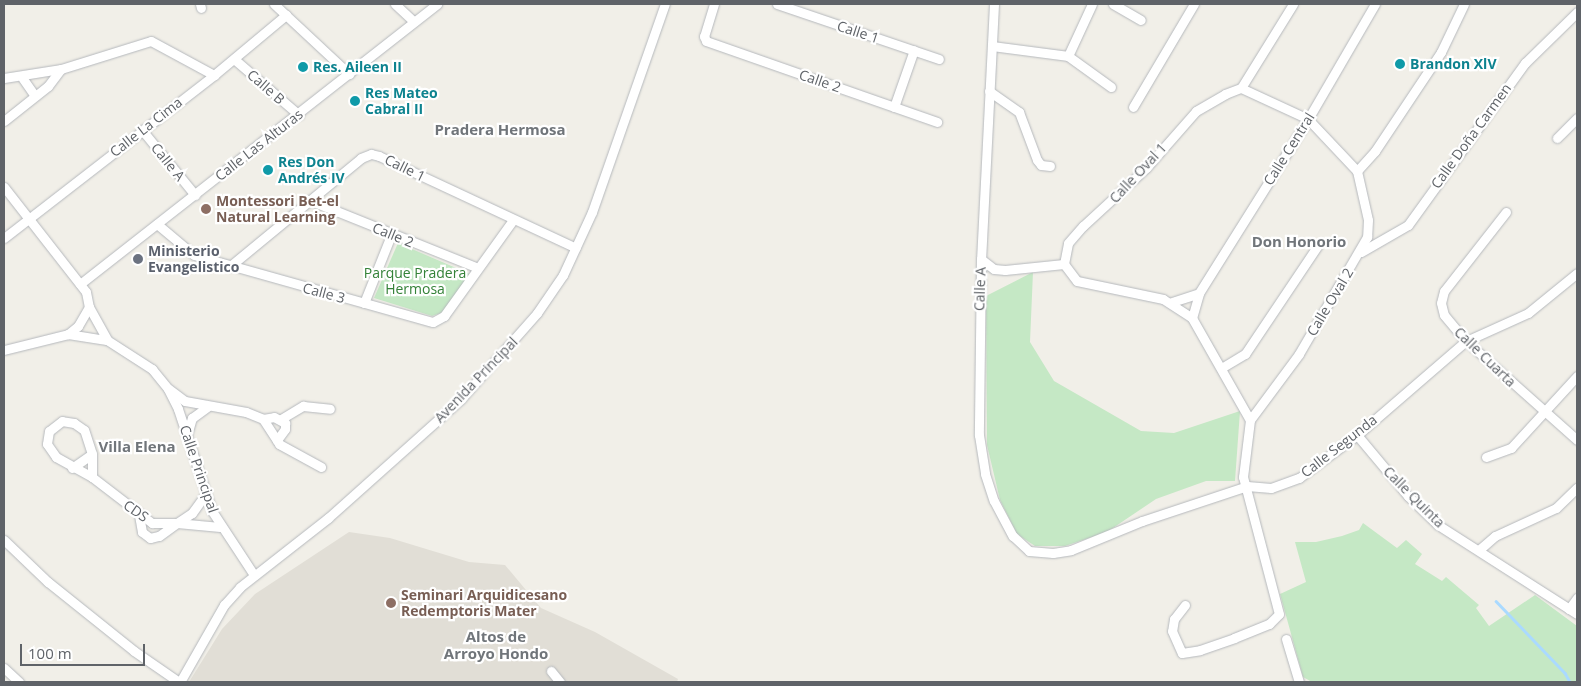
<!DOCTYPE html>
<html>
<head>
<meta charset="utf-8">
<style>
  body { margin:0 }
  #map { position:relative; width:1581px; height:686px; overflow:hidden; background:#f1efe8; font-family:"Open Sans",sans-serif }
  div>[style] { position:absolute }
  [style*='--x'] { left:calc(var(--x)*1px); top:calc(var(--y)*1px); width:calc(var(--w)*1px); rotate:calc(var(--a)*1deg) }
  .education>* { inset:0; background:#e1ded6 }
  .green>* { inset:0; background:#c5e8c5 }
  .stream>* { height:2.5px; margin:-1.25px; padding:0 1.25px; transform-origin:1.25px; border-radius:1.25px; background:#aadaff }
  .roads { filter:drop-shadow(0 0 1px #b5b8bc) drop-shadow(0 0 1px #b5b8bc) }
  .minor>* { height:9px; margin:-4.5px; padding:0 4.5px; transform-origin:4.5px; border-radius:4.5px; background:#fff }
  .dots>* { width:14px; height:14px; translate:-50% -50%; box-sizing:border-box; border:2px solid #fff; border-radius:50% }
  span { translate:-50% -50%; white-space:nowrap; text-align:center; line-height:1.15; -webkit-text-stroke:4.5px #fff; paint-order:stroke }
  .street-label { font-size:14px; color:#5f6368 }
  .culture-label { font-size:14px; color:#0d838f; font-weight:700 }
  .left { translate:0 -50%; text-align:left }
  .education-label { font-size:14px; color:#785e54; font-weight:700 }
  .worship-label { font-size:14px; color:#5b616d; font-weight:700 }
  .park-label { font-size:14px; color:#348238 }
  .neighbourhood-label { font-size:15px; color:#70757a; font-weight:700 }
  .frame { position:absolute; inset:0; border:5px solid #5f6368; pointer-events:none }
  .scale { position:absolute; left:20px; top:644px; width:125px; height:22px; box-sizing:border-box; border:2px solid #5f6368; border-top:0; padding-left:6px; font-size:15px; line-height:18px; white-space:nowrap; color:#5f6368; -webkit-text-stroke:4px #fff; paint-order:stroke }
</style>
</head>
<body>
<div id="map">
  <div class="education">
    <i style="clip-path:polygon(349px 532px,390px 538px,469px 562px,505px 565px,541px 608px,595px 632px,678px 679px,677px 682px,189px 682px,222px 629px,255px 594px)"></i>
  </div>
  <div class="green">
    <i style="clip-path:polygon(398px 243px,470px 274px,444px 312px,432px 316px,374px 298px)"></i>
    <i style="clip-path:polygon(1033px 272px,1030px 342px,1054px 381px,1141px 431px,1174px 433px,1240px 411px,1235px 481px,1206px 481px,1156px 499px,1107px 532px,1065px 546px,1035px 546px,1017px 534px,1000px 500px,987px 445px,986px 296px)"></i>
    <i style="clip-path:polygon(1363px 523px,1397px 548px,1406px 540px,1422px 554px,1415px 564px,1442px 581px,1446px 577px,1479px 605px,1476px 608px,1489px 626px,1535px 595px,1577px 626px,1577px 682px,1312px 682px,1303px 677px,1280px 594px,1306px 582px,1295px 542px,1316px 542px,1342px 536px,1359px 530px)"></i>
  </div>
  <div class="stream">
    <i style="--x:1496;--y:601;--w:100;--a:46.2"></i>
    <i style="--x:1565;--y:673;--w:10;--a:61"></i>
  </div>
  <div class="roads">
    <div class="minor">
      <i style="--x:200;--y:4;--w:4;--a:76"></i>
      <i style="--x:274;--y:4;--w:103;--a:43"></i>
      <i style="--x:395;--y:4;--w:26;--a:43"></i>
      <i style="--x:714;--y:4;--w:34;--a:107"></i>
      <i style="--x:704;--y:36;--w:5;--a:68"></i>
      <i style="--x:706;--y:41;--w:245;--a:19.3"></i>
      <i style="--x:777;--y:4;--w:171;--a:18.8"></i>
      <i style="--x:994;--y:4;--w:255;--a:92.9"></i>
      <i style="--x:981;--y:259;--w:176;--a:90.7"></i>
      <i style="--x:979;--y:435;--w:39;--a:81"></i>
      <i style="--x:985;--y:474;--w:28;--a:72"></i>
      <i style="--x:994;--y:501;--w:40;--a:62"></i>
      <i style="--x:1013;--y:536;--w:22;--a:43"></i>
      <i style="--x:1029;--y:551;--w:24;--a:5"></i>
      <i style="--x:1053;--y:553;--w:18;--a:-9"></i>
      <i style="--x:1071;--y:550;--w:77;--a:-22.2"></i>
      <i style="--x:1142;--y:521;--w:111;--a:-18.4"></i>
      <i style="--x:1247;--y:486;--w:24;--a:5"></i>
      <i style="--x:1271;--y:488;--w:30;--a:-20"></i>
      <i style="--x:1299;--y:478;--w:72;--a:-36.6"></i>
      <i style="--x:1357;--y:435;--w:144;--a:-40.8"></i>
      <i style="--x:1466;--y:341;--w:68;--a:-24.3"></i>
      <i style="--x:1528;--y:313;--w:63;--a:-39.2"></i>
      <i style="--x:1113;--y:4;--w:32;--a:30"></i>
      <i style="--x:992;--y:46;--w:77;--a:7.5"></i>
      <i style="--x:1068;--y:56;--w:53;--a:35.8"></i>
      <i style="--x:1068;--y:56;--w:57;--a:-65.2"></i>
      <i style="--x:234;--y:59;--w:86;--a:40.7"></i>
      <i style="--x:21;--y:76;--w:24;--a:55"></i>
      <i style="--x:4;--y:78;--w:58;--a:-9"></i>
      <i style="--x:61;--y:69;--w:94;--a:-17.3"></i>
      <i style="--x:151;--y:41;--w:72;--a:28.4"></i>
      <i style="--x:1241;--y:88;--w:99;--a:-58.2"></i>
      <i style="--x:989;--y:91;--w:37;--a:35"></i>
      <i style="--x:1019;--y:112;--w:51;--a:69.4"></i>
      <i style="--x:1037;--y:160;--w:6;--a:51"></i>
      <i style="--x:1041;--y:165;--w:9;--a:6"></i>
      <i style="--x:894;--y:107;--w:60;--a:-70.7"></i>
      <i style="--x:1133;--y:107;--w:120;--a:-59.4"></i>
      <i style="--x:4;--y:121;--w:56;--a:-38.5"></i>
      <i style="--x:48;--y:86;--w:21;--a:-53"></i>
      <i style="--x:142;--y:130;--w:84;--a:50.8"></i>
      <i style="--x:1557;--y:138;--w:28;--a:-45"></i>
      <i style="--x:1357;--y:171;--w:27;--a:-48"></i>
      <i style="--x:1375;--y:151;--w:119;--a:-56.3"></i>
      <i style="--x:1441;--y:52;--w:53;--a:-64.4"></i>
      <i style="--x:4;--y:187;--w:133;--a:52"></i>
      <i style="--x:86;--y:292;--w:15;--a:79"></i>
      <i style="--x:89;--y:307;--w:22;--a:120"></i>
      <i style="--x:78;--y:326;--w:13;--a:141"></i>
      <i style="--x:309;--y:200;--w:182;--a:21.9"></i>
      <i style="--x:1506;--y:212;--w:100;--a:128.1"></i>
      <i style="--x:1444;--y:291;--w:12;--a:104"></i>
      <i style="--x:1441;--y:303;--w:12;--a:76"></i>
      <i style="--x:1444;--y:315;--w:34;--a:50"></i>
      <i style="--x:1466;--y:341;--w:149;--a:41.7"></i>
      <i style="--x:157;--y:224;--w:48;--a:40"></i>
      <i style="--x:194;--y:255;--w:248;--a:15.7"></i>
      <i style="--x:433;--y:322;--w:13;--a:-29"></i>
      <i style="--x:444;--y:316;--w:118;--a:-54.3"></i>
      <i style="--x:4;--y:238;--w:266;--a:-37.8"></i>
      <i style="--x:214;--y:75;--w:94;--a:-39.8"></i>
      <i style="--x:1361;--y:252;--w:54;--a:-29.9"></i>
      <i style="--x:1408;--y:225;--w:200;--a:-54.2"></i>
      <i style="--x:1525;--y:63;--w:73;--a:-44.4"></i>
      <i style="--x:981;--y:259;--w:16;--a:38"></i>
      <i style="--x:994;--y:269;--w:11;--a:5"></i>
      <i style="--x:1005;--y:270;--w:59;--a:-5.8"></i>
      <i style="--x:1064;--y:264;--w:21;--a:-79"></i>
      <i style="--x:1068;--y:243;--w:23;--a:-49"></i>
      <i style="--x:1083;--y:226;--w:86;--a:-42.6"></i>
      <i style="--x:1146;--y:168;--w:76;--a:-48.7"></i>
      <i style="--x:1196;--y:111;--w:34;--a:-30"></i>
      <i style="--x:1225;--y:94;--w:17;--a:-21"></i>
      <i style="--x:1241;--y:88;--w:74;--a:24.8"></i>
      <i style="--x:1308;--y:119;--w:71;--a:46.7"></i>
      <i style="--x:1357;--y:171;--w:50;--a:77.3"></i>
      <i style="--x:1368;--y:220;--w:17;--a:93"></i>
      <i style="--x:1367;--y:237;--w:135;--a:120.2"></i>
      <i style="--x:1299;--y:354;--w:82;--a:126.6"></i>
      <i style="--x:1064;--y:264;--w:21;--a:53"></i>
      <i style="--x:1077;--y:281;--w:88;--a:11.8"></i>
      <i style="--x:1163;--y:299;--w:35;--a:33"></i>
      <i style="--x:1192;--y:318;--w:117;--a:60.4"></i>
      <i style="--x:229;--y:267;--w:171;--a:-39.5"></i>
      <i style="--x:361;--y:158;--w:11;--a:-22"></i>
      <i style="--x:371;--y:154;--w:8;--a:14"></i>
      <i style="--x:379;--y:156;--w:217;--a:25"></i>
      <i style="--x:80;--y:284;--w:454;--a:-38.1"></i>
      <i style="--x:1172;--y:302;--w:28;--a:-18"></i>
      <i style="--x:364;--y:303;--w:73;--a:-68.3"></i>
      <i style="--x:89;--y:307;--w:38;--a:61"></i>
      <i style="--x:1192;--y:318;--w:26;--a:-74"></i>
      <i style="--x:1199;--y:293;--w:205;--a:-57.9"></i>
      <i style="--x:1308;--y:119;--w:133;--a:-59.8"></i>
      <i style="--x:4;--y:350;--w:66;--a:-14"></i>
      <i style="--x:68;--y:334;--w:39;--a:9"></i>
      <i style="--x:107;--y:340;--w:54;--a:32.8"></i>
      <i style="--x:152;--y:369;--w:26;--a:51"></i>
      <i style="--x:168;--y:389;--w:22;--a:63"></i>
      <i style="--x:178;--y:409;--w:108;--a:71.6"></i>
      <i style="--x:212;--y:511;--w:77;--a:56.7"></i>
      <i style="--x:1223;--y:367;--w:26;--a:-31"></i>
      <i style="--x:1245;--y:354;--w:131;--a:-56.2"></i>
      <i style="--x:169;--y:389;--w:20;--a:37"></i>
      <i style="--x:185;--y:401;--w:62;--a:10.2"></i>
      <i style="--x:246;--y:412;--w:18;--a:22"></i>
      <i style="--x:263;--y:419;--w:30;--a:57"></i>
      <i style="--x:279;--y:444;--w:48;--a:28.7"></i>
      <i style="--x:263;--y:419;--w:11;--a:-10"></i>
      <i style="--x:274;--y:417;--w:13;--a:29"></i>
      <i style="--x:285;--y:423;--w:6;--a:90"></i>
      <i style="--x:285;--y:429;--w:14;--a:126"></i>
      <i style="--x:281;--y:419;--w:26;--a:-31"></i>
      <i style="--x:303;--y:406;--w:27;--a:6"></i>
      <i style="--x:187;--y:435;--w:18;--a:-74"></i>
      <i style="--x:192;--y:418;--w:19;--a:-36"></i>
      <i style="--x:1357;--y:435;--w:80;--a:50.1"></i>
      <i style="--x:1408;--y:496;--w:42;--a:44"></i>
      <i style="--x:1438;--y:525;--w:165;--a:32.6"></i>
      <i style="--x:1486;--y:457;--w:27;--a:-20"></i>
      <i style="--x:1511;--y:448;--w:98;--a:-47.5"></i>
      <i style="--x:72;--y:468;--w:24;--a:-35"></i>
      <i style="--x:92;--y:477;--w:23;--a:-90"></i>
      <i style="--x:92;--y:454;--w:25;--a:-108"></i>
      <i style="--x:84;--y:430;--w:12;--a:-145"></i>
      <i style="--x:74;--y:423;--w:12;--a:-171"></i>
      <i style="--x:62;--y:421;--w:16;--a:142"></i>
      <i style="--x:49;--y:431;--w:13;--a:99"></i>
      <i style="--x:47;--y:444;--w:16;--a:55"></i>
      <i style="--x:56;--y:457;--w:41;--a:29.1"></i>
      <i style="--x:92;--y:477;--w:76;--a:37.5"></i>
      <i style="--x:152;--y:523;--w:25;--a:0"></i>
      <i style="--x:177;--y:523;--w:18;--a:-34"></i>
      <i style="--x:192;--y:513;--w:22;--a:-54"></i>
      <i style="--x:139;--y:515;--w:17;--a:80"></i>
      <i style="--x:142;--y:532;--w:10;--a:37"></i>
      <i style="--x:150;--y:538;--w:9;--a:-13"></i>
      <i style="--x:159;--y:536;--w:22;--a:-36"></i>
      <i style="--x:177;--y:523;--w:43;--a:5.3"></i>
      <i style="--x:4;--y:540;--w:61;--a:43.7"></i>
      <i style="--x:48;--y:582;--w:110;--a:38.7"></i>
      <i style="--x:134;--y:651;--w:55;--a:34.6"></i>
      <i style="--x:1480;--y:549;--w:20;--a:-41"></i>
      <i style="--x:1495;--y:536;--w:67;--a:-24.7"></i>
      <i style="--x:1556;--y:508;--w:29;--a:-44"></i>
      <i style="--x:1185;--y:605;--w:18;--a:128"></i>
      <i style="--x:1174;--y:619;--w:12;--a:99"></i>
      <i style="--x:1172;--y:631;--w:24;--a:66"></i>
      <i style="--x:1182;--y:653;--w:18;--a:-9"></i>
      <i style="--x:1200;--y:650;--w:36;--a:-19"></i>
      <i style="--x:1234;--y:638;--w:38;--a:-22"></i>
      <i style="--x:1269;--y:624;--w:14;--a:-45"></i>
      <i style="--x:1279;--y:614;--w:142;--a:-104.7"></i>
      <i style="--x:1243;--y:477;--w:57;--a:-83"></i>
      <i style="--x:1569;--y:609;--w:14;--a:-54"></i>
      <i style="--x:1286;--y:639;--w:45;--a:73.2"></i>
      <i style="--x:4;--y:668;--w:21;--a:43"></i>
      <i style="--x:551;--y:671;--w:14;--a:51"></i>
      <i style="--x:180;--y:682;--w:89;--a:-60.3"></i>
      <i style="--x:224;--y:605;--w:24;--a:-48"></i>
      <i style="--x:240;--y:587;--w:112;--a:-38.1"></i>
      <i style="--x:328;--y:518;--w:178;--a:-41.8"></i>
      <i style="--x:461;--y:399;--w:115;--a:-48.5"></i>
      <i style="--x:537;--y:313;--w:46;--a:-55.6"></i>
      <i style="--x:563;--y:275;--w:69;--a:-65.3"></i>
      <i style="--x:592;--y:212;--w:220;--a:-70.7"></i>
    </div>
  </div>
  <div class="dots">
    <i style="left:1400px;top:64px;background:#0f9aa8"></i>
    <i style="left:303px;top:67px;background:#0f9aa8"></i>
    <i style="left:355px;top:101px;background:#0f9aa8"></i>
    <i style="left:268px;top:170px;background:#0f9aa8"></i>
    <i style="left:206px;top:209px;background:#8d6e63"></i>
    <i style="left:138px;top:259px;background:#6b7280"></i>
    <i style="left:391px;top:603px;background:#8d6e63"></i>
  </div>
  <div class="street-label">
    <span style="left:858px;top:32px;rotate:18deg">Calle 1</span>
    <span style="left:820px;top:81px;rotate:19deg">Calle 2</span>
    <span style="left:266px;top:87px;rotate:41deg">Calle B</span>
    <span style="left:146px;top:127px;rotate:-38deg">Calle La Cima</span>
    <span style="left:1471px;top:136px;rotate:-54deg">Calle Doña Carmen</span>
    <span style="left:259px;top:145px;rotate:-38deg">Calle Las Alturas</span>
    <span style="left:1289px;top:149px;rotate:-58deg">Calle Central</span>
    <span style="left:168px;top:162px;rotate:51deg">Calle A</span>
    <span style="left:405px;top:168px;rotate:26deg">Calle 1</span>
    <span style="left:1138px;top:173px;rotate:-47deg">Calle Oval 1</span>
    <span style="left:393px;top:235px;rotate:22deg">Calle 2</span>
    <span style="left:980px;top:289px;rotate:-88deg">Calle A</span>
    <span style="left:324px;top:293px;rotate:15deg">Calle 3</span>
    <span style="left:1330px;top:302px;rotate:-59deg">Calle Oval 2</span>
    <span style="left:1485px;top:357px;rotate:44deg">Calle Cuarta</span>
    <span style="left:476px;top:380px;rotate:-46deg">Avenida Principal</span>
    <span style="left:1339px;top:446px;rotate:-38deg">Calle Segunda</span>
    <span style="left:199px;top:469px;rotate:71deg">Calle Principal</span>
    <span style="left:1414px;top:497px;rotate:45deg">Calle Quinta</span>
    <span style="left:136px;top:511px;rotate:35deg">CDS</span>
  </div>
  <div class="culture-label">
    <span class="left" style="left:1410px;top:64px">Brandon XlV</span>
    <span class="left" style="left:313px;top:67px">Res. Aileen II</span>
    <span class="left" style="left:365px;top:101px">Res Mateo<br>Cabral II</span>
    <span class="left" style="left:278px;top:170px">Res Don<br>Andrés IV</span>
  </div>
  <div class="education-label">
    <span class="left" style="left:216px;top:209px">Montessori Bet-el<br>Natural Learning</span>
    <span class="left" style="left:401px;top:603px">Seminari Arquidicesano<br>Redemptoris Mater</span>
  </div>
  <div class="worship-label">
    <span class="left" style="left:148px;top:259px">Ministerio<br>Evangelistico</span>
  </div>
  <div class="park-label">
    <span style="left:415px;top:281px">Parque Pradera<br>Hermosa</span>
  </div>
  <div class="neighbourhood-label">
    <span style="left:500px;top:130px">Pradera Hermosa</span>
    <span style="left:1299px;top:242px">Don Honorio</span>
    <span style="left:137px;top:447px">Villa Elena</span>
    <span style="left:496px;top:645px">Altos de<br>Arroyo Hondo</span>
  </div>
  <div class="frame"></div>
  <div class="scale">100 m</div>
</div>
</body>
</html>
